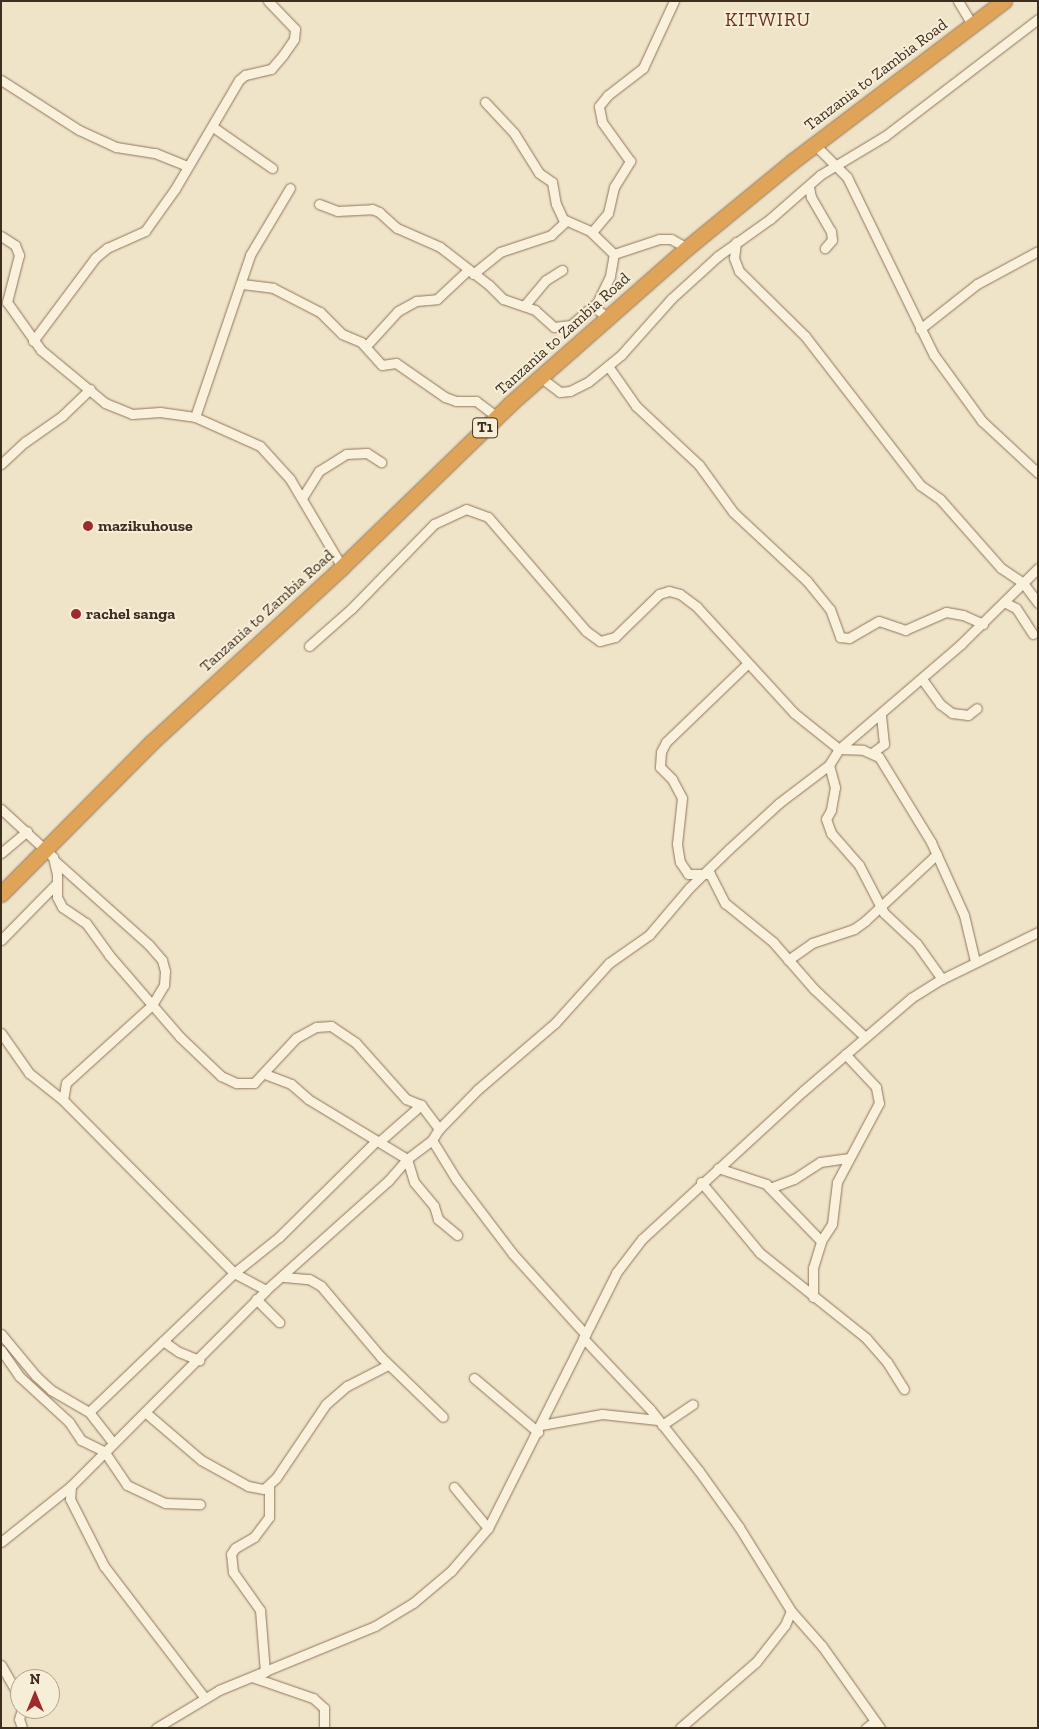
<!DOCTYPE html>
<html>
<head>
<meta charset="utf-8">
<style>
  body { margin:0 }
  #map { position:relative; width:1039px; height:1729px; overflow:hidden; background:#f0e4c8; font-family:"Zilla Slab",serif }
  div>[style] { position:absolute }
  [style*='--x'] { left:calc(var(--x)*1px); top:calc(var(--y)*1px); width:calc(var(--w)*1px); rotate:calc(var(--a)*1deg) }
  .roads { filter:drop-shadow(0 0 1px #8d765c) drop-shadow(0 0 1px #8d765c) }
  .street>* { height:9px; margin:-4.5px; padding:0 4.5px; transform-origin:4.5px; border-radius:4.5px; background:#faf1dc }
  .highway>* { height:15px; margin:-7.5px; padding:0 7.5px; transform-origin:7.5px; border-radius:7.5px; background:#e0a458 }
  .dots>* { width:14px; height:14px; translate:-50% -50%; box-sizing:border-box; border:2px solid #f7eed8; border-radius:50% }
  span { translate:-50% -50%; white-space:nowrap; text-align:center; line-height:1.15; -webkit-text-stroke:4px #f7eed8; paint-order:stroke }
  .shield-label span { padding:1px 4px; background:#f7eed8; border:1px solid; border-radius:4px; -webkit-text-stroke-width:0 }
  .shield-label { font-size:15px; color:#3d2e20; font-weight:700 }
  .street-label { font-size:16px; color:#3d2e20 }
  .poi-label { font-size:16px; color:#3d2e20; font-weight:700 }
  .left { translate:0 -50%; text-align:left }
  .quarter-label { font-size:19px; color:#6b2e1e; letter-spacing:1px }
  .frame { position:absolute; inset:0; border:2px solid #3d2e20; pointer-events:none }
  .north { position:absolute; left:10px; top:1669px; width:50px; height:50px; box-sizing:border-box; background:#f7eed8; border:1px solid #ada18e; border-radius:50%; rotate:0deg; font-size:14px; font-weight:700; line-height:20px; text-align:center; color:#3d2e20 }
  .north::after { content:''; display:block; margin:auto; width:18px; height:22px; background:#9e2a2b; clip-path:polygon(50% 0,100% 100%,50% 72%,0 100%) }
</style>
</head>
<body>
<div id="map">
  <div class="roads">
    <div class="street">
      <i style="--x:958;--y:1;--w:27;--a:59"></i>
      <i style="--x:1;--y:80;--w:93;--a:32.7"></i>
      <i style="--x:79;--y:130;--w:41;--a:24.7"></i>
      <i style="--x:116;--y:147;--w:39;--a:9"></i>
      <i style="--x:155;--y:153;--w:35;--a:22"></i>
      <i style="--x:485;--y:102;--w:42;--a:46.9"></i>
      <i style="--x:514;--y:133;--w:47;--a:58"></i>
      <i style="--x:539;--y:173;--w:16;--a:35"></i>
      <i style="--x:552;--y:182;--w:22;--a:80"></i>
      <i style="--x:556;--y:204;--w:17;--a:65"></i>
      <i style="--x:563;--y:219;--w:30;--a:24"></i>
      <i style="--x:590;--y:231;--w:33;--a:44"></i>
      <i style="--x:614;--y:254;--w:47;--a:-18.4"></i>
      <i style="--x:659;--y:239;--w:12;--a:0"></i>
      <i style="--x:671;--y:239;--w:18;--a:29"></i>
      <i style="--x:213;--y:127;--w:72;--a:34.8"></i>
      <i style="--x:814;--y:144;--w:47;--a:45"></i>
      <i style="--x:847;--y:177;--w:198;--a:64"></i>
      <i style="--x:934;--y:355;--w:82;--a:54"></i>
      <i style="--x:982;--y:421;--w:76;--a:42.9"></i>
      <i style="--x:809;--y:187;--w:10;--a:79"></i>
      <i style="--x:811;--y:197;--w:39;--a:60"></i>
      <i style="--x:831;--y:231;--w:9;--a:84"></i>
      <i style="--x:832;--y:240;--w:11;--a:131"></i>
      <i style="--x:319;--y:204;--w:19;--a:21"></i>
      <i style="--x:337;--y:211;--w:35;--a:-3"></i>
      <i style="--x:372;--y:209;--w:8;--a:23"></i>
      <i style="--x:379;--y:212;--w:24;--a:42"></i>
      <i style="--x:397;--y:228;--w:47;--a:23.8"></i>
      <i style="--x:440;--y:247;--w:62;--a:37.8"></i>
      <i style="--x:489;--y:285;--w:20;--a:45"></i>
      <i style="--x:503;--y:299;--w:34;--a:19"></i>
      <i style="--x:535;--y:310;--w:25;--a:42"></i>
      <i style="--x:554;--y:327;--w:17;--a:-7"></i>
      <i style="--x:571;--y:325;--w:29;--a:-41"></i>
      <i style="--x:593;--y:306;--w:19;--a:39"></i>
      <i style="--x:592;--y:232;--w:25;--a:-50"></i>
      <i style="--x:608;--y:213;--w:27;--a:-77"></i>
      <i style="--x:614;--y:187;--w:31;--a:-58"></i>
      <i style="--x:630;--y:161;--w:48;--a:-125.7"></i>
      <i style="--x:602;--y:122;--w:16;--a:-101"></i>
      <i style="--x:599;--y:106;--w:14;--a:-51"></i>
      <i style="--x:608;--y:95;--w:44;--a:-37.6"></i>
      <i style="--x:643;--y:68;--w:74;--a:-65.2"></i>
      <i style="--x:1;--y:236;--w:17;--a:33"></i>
      <i style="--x:15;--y:245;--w:11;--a:68"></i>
      <i style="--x:19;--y:255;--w:49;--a:104.3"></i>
      <i style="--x:7;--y:302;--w:59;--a:54.7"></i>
      <i style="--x:41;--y:350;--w:83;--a:39.6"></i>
      <i style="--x:105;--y:403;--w:29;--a:22"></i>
      <i style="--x:132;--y:414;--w:28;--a:-4"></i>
      <i style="--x:160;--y:412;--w:35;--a:8"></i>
      <i style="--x:195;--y:417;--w:71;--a:24"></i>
      <i style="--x:260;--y:446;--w:45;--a:47.7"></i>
      <i style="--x:290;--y:479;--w:102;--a:59.4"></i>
      <i style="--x:736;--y:242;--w:16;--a:97"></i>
      <i style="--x:734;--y:258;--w:14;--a:69"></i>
      <i style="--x:739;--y:271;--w:93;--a:44.6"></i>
      <i style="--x:805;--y:336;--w:188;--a:52.3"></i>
      <i style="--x:920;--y:485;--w:24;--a:35"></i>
      <i style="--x:940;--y:499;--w:92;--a:48.5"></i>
      <i style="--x:1001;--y:568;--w:27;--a:34"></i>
      <i style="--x:1023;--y:583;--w:25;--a:53"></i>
      <i style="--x:473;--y:274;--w:35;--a:-39"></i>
      <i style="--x:500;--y:252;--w:54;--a:-18.4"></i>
      <i style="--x:551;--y:235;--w:21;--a:-43"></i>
      <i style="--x:242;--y:284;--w:31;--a:7"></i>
      <i style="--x:273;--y:288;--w:53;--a:27.1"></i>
      <i style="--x:320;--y:312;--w:31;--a:45"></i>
      <i style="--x:342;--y:334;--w:21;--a:23"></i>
      <i style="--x:361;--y:342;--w:31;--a:48"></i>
      <i style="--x:382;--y:365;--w:14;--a:-8"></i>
      <i style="--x:396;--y:363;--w:60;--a:34.8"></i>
      <i style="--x:445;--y:397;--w:12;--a:20"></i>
      <i style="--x:456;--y:401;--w:20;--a:0"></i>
      <i style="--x:476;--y:401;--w:26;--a:37"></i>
      <i style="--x:524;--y:306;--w:34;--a:-50"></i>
      <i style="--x:546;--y:280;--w:19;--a:-32"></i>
      <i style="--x:595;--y:307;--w:34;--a:-64"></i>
      <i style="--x:610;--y:276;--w:22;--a:-80"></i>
      <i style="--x:920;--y:329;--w:73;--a:-38.3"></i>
      <i style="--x:977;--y:284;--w:69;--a:-28.4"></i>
      <i style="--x:33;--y:341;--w:104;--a:-53.2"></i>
      <i style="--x:95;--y:258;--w:16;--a:-40"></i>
      <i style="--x:107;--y:248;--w:42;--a:-24.1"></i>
      <i style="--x:145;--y:231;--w:52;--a:-54.5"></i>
      <i style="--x:175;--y:189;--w:126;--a:-59.6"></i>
      <i style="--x:239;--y:80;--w:8;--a:-40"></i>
      <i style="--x:245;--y:75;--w:27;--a:-13"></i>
      <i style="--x:271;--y:69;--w:18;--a:-49"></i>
      <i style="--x:283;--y:55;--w:19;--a:-55"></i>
      <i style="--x:294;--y:39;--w:10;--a:-84"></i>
      <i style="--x:295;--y:29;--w:39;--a:-134"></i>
      <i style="--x:366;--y:346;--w:47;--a:-47.6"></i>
      <i style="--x:398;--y:311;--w:21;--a:-29"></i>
      <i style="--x:416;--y:301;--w:21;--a:-5"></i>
      <i style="--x:437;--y:299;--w:42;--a:-43.1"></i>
      <i style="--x:608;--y:366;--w:49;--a:55"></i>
      <i style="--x:636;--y:406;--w:86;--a:43.1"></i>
      <i style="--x:699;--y:465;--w:58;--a:54.1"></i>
      <i style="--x:733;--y:512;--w:101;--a:43"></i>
      <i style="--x:807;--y:581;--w:36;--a:51"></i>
      <i style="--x:830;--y:609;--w:30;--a:70"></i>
      <i style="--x:840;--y:637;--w:9;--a:6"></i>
      <i style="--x:849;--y:638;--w:34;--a:-30"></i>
      <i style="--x:879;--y:621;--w:28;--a:19"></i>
      <i style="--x:905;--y:630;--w:45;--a:-23.7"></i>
      <i style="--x:946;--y:612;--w:17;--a:10"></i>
      <i style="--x:963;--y:615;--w:22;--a:24"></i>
      <i style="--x:540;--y:377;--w:25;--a:37"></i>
      <i style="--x:560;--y:392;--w:10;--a:-6"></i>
      <i style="--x:570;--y:391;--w:20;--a:-27"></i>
      <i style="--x:588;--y:382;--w:43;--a:-39.3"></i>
      <i style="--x:621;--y:355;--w:76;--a:-48.2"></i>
      <i style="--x:672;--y:298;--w:62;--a:-42.4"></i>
      <i style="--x:718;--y:256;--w:64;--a:-35.4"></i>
      <i style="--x:770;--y:219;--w:67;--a:-41.3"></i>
      <i style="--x:820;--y:175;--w:76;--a:-31"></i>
      <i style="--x:885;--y:136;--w:193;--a:-37.4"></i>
      <i style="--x:195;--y:417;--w:171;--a:-71.2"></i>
      <i style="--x:250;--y:255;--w:78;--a:-59.2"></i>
      <i style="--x:1;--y:464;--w:33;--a:-43"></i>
      <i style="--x:25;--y:442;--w:45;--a:-35.1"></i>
      <i style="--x:62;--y:416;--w:39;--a:-44"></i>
      <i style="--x:302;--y:498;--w:32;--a:-58"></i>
      <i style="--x:319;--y:471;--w:32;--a:-32"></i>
      <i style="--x:346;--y:454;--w:21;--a:-3"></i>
      <i style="--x:367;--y:453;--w:17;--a:33"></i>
      <i style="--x:1004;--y:602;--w:13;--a:27"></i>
      <i style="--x:1016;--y:608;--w:31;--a:57"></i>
      <i style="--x:309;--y:646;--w:56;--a:-41.4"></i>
      <i style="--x:351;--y:609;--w:119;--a:-45.7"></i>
      <i style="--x:434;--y:524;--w:35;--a:-25"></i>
      <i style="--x:466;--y:509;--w:23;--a:20"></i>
      <i style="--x:488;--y:517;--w:150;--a:49.3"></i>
      <i style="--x:586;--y:631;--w:17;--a:36"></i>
      <i style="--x:600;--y:641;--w:16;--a:-15"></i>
      <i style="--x:615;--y:637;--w:62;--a:-44.3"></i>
      <i style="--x:659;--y:594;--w:10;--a:-17"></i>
      <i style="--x:669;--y:591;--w:11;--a:15"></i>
      <i style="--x:680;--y:594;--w:21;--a:37"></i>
      <i style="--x:697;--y:607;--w:144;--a:47.5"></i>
      <i style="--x:794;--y:713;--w:58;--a:38.7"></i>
      <i style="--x:839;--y:749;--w:24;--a:2"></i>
      <i style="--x:863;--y:750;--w:17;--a:24"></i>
      <i style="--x:879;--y:757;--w:100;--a:58.5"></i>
      <i style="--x:931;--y:842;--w:80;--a:65.7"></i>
      <i style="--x:964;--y:915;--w:47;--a:76.6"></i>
      <i style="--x:747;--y:664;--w:112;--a:136.1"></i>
      <i style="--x:666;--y:742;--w:11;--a:117"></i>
      <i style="--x:661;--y:752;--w:15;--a:94"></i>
      <i style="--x:660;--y:767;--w:17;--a:45"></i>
      <i style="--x:672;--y:779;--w:21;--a:62"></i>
      <i style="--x:682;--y:798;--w:46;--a:96.2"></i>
      <i style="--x:677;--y:844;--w:18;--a:81"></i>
      <i style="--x:680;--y:862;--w:14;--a:56"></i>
      <i style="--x:688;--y:874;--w:22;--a:0"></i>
      <i style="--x:710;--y:874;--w:33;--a:63"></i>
      <i style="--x:725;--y:903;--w:62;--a:39.1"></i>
      <i style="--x:773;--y:942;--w:62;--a:48.9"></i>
      <i style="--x:814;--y:989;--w:70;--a:43.3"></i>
      <i style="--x:922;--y:679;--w:31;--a:54"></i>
      <i style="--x:940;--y:704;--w:15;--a:37"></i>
      <i style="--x:952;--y:713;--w:16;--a:7"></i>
      <i style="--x:968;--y:715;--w:11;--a:-38"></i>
      <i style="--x:872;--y:753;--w:15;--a:-37"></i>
      <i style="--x:884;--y:744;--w:29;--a:-96"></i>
      <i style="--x:829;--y:765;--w:23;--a:75"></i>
      <i style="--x:835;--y:787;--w:23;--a:100"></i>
      <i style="--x:831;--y:810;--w:10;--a:119"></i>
      <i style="--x:826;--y:819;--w:15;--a:70"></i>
      <i style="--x:831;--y:833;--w:43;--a:48.8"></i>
      <i style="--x:859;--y:865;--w:54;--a:62.5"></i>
      <i style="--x:884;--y:913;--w:45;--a:43.2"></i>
      <i style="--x:917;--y:944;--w:43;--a:54.5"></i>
      <i style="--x:1;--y:809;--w:71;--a:42.7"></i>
      <i style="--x:53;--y:857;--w:17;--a:77"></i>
      <i style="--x:57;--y:874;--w:23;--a:90"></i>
      <i style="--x:57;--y:897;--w:11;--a:63"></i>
      <i style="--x:62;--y:907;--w:29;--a:34"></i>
      <i style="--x:86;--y:923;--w:39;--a:54"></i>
      <i style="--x:109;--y:955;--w:108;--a:49.1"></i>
      <i style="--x:180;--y:1037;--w:57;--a:43.6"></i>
      <i style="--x:221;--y:1076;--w:17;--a:25"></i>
      <i style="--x:236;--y:1083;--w:18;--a:0"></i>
      <i style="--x:254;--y:1083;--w:62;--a:-47"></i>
      <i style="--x:296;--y:1038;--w:23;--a:-29"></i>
      <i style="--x:316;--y:1027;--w:15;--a:-4"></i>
      <i style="--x:331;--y:1026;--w:30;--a:34"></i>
      <i style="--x:356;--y:1043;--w:75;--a:48.2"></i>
      <i style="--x:406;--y:1099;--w:16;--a:22"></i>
      <i style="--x:421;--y:1105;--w:30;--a:53"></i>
      <i style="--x:1;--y:853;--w:34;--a:-40"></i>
      <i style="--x:54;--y:860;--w:127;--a:41.8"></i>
      <i style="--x:149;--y:945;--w:20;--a:49"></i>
      <i style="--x:162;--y:960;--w:11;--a:75"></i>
      <i style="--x:165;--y:971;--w:14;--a:94"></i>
      <i style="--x:164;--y:985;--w:23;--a:121"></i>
      <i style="--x:152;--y:1005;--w:116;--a:137.8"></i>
      <i style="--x:66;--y:1083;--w:17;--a:100"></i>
      <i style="--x:63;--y:1100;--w:243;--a:45.3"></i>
      <i style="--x:234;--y:1273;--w:36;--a:28"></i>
      <i style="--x:1;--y:940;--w:80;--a:-45.5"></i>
      <i style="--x:788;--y:960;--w:29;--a:-35"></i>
      <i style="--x:812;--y:943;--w:44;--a:-18.4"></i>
      <i style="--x:854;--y:929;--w:14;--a:-36"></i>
      <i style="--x:865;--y:921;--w:98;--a:-42.9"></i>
      <i style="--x:1;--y:1033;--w:49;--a:55"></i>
      <i style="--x:29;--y:1073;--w:43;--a:38.5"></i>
      <i style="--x:265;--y:1074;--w:28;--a:21"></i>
      <i style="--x:291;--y:1084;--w:23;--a:41"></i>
      <i style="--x:308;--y:1099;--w:116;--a:31.2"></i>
      <i style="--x:407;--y:1159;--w:24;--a:73"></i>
      <i style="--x:414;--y:1182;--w:31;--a:50"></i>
      <i style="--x:434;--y:1206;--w:14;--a:73"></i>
      <i style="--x:438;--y:1219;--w:25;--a:40"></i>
      <i style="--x:432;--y:1140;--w:46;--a:58.4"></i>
      <i style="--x:456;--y:1179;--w:94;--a:52.8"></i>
      <i style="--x:513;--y:1254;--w:108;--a:48"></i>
      <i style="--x:380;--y:1141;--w:55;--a:-41.3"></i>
      <i style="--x:718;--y:1168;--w:51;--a:18.4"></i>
      <i style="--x:766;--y:1184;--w:79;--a:46"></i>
      <i style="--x:701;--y:1182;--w:92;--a:50.3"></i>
      <i style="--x:760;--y:1253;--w:136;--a:38.7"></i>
      <i style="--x:866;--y:1338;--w:32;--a:49"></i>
      <i style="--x:887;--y:1362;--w:32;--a:58"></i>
      <i style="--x:770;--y:1188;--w:26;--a:-21"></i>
      <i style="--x:794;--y:1179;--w:31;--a:-33"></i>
      <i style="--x:820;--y:1162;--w:28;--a:-8"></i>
      <i style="--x:284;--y:1277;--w:25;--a:5"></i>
      <i style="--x:309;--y:1279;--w:14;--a:30"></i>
      <i style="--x:321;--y:1286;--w:93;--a:49.8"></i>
      <i style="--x:381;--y:1357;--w:86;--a:44.1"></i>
      <i style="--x:813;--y:1297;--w:29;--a:-90"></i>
      <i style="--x:813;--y:1268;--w:28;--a:-73"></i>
      <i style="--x:821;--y:1241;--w:20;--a:-57"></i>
      <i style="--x:832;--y:1224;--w:42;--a:-83.2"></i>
      <i style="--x:837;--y:1182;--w:89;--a:-62"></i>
      <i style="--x:879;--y:1103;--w:16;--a:-101"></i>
      <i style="--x:876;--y:1087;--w:45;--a:-133.2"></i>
      <i style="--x:256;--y:1299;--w:33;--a:45"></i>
      <i style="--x:1;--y:1334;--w:55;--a:50.2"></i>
      <i style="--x:36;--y:1376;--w:21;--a:43"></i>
      <i style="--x:51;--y:1390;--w:44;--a:30.1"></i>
      <i style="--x:89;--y:1412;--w:37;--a:52"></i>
      <i style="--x:583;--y:1338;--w:98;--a:46.7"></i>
      <i style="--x:650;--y:1409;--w:79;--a:51.7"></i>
      <i style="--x:699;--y:1471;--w:69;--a:54.5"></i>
      <i style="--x:739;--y:1527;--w:99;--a:58.2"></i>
      <i style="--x:791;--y:1611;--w:47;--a:48.5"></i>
      <i style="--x:822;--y:1646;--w:100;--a:54.7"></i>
      <i style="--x:163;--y:1341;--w:19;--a:35"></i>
      <i style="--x:179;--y:1352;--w:22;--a:22"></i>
      <i style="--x:1;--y:1350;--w:32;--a:55"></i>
      <i style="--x:19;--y:1376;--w:68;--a:42.6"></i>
      <i style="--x:69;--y:1422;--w:22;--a:56"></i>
      <i style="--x:81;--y:1440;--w:25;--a:26"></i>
      <i style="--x:104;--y:1451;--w:41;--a:55.9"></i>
      <i style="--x:127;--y:1485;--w:42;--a:25.3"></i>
      <i style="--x:165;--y:1503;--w:35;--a:2"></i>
      <i style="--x:474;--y:1378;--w:84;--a:40.2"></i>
      <i style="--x:89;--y:1412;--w:201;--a:-43.8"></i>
      <i style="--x:234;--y:1273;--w:58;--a:-38.7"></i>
      <i style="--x:279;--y:1237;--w:135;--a:-44.7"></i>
      <i style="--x:145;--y:1412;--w:74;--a:40.6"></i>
      <i style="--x:201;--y:1460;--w:54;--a:29"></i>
      <i style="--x:248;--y:1486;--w:16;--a:11"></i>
      <i style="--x:264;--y:1489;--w:16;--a:-43"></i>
      <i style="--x:276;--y:1478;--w:89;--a:-56"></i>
      <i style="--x:326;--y:1404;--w:28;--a:-41"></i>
      <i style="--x:347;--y:1386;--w:46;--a:-27.1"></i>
      <i style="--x:541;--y:1425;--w:62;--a:-10.2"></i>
      <i style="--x:602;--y:1414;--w:56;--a:6.1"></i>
      <i style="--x:662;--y:1425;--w:37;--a:-34"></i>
      <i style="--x:71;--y:1486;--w:13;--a:94"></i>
      <i style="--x:70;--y:1499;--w:75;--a:63.1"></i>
      <i style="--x:104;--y:1566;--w:166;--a:52.6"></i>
      <i style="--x:454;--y:1487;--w:53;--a:50.3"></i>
      <i style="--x:1;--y:1542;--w:90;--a:-38.7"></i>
      <i style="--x:71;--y:1486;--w:276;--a:-45.1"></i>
      <i style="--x:266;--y:1290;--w:164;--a:-41.8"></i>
      <i style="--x:388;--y:1181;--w:29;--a:-49"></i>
      <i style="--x:407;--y:1159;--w:31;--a:-37"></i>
      <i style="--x:432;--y:1140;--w:13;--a:-58"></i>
      <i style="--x:439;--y:1129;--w:54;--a:-45.7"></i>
      <i style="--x:477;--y:1090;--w:103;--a:-40.7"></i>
      <i style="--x:555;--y:1023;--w:81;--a:-48"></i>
      <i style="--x:609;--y:963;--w:49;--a:-35"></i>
      <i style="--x:649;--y:935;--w:62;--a:-49.6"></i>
      <i style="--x:689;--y:888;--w:56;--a:-44.3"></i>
      <i style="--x:729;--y:849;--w:68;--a:-42.6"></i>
      <i style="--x:779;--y:803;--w:63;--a:-37.2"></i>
      <i style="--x:829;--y:765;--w:19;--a:-58"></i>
      <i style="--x:839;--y:749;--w:161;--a:-40.7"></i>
      <i style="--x:961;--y:644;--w:108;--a:-44.6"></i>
      <i style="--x:1;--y:1665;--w:38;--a:60"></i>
      <i style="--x:265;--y:1672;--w:62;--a:-94.6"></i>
      <i style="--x:260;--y:1610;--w:47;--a:-125.4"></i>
      <i style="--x:233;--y:1572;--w:18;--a:-96"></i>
      <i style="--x:231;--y:1554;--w:7;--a:-56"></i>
      <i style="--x:235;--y:1548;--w:22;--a:-30"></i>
      <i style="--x:254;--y:1537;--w:25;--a:-53"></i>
      <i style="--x:269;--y:1517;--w:31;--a:-90"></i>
      <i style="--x:252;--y:1677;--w:65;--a:19"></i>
      <i style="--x:313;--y:1698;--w:15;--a:42"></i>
      <i style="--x:324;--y:1708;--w:20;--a:90"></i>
      <i style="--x:22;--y:1728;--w:9;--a:-108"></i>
      <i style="--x:19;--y:1719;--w:10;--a:-73"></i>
      <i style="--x:156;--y:1728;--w:74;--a:-31.1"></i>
      <i style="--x:219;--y:1690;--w:169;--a:-22.3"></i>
      <i style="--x:375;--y:1626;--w:44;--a:-31.2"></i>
      <i style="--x:413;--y:1603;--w:50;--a:-40.1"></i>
      <i style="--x:451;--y:1571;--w:57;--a:-49.3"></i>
      <i style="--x:488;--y:1528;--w:285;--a:-63.3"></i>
      <i style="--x:616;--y:1273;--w:43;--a:-52.6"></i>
      <i style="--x:642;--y:1239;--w:219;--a:-42.6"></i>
      <i style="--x:803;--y:1091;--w:143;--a:-40.7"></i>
      <i style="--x:911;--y:998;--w:36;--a:-32"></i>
      <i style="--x:942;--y:979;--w:107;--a:-26.1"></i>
      <i style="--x:680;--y:1728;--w:101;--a:-41"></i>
      <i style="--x:756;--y:1662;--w:47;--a:-51.9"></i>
      <i style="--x:785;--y:1625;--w:15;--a:-67"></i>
      <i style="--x:866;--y:1728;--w:11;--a:-38"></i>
    </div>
    <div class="highway">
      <i style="--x:1;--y:894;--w:214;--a:-45.2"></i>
      <i style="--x:152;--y:742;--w:258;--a:-42.6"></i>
      <i style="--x:342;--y:567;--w:234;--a:-44.1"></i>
      <i style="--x:510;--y:404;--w:236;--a:-41.4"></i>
      <i style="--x:687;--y:248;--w:137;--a:-39.4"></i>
      <i style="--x:793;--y:161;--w:265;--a:-37.2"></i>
    </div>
  </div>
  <div class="dots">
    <i style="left:88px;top:526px;background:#9e2a2b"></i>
    <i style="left:76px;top:614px;background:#9e2a2b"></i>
  </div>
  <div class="shield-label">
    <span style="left:485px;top:428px">T1</span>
  </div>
  <div class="street-label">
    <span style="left:876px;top:75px;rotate:-37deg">Tanzania to Zambia Road</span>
    <span style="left:563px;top:334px;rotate:-42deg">Tanzania to Zambia Road</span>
    <span style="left:267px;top:611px;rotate:-42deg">Tanzania to Zambia Road</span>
  </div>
  <div class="poi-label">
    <span class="left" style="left:98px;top:526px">mazikuhouse</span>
    <span class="left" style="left:86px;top:614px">rachel sanga</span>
  </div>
  <div class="quarter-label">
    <span style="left:768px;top:20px">KITWIRU</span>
  </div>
  <div class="frame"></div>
  <div class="north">N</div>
</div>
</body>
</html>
